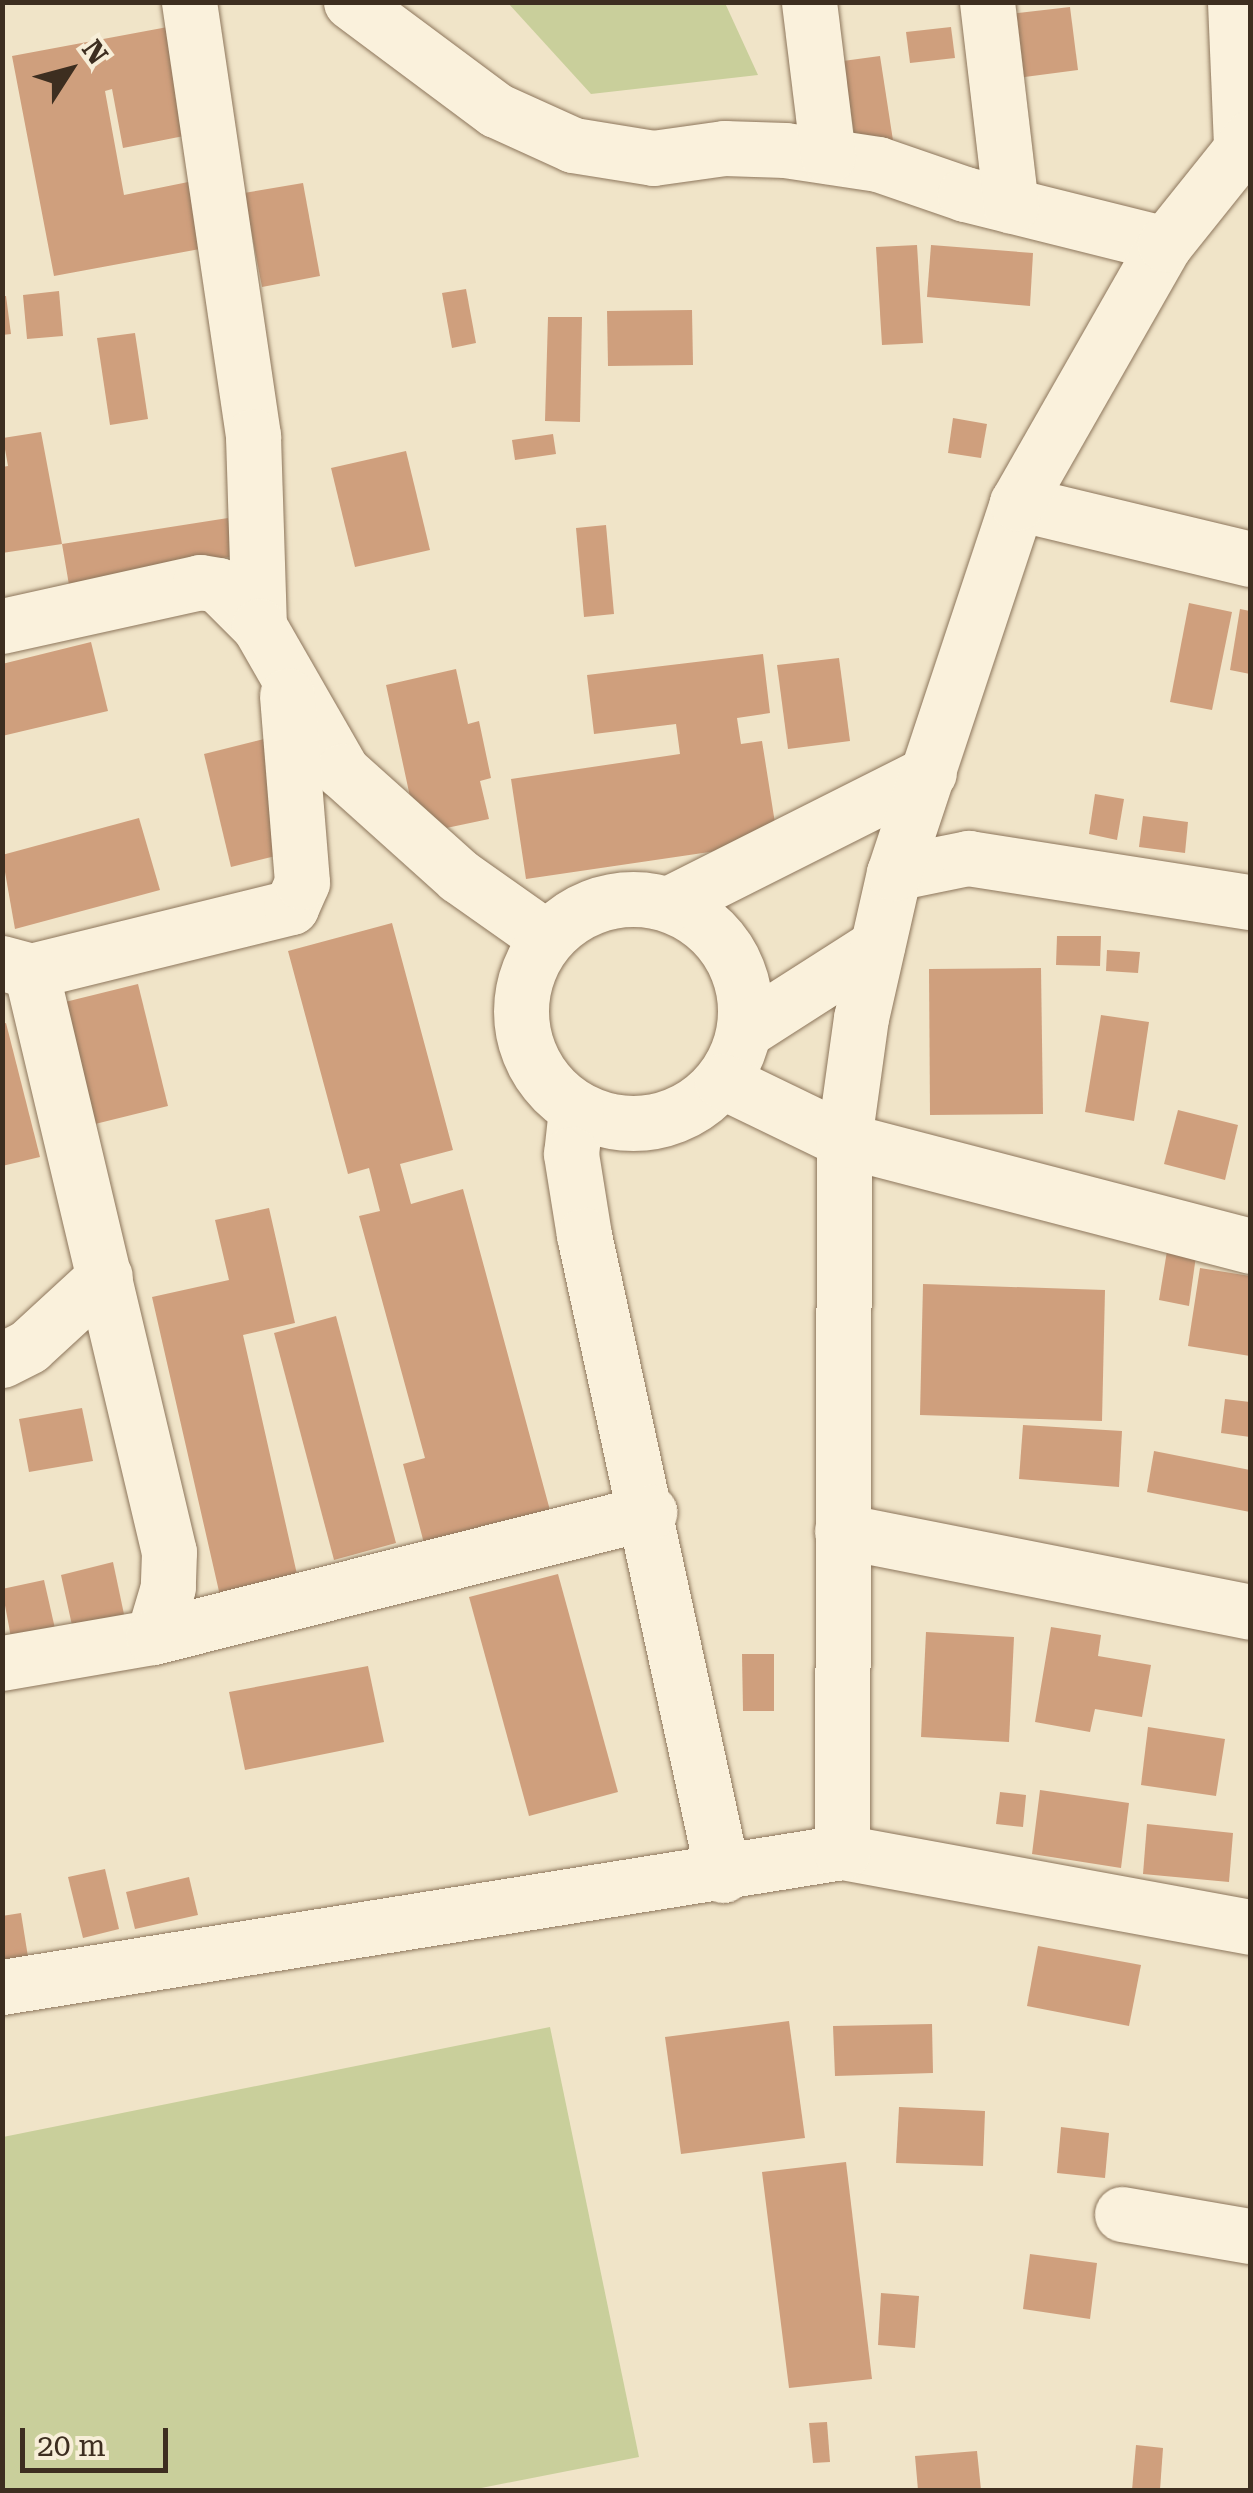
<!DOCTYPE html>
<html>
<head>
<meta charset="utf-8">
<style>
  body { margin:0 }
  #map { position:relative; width:1253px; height:2493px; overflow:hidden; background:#f0e4c8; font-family:"Roboto Serif",serif }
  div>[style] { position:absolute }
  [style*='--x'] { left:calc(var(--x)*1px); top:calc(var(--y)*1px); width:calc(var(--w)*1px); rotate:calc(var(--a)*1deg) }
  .green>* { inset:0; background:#c9cf9b }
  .building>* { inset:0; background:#cf9f7d }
  .roads { filter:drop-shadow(0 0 2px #8d765c) drop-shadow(0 0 2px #8d765c) }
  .minor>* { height:55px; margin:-27.5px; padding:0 27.5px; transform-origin:27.5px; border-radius:27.5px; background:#faf1dc }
  .minor>.ring { margin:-27.5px; padding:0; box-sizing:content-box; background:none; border:55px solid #faf1dc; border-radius:50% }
  span { translate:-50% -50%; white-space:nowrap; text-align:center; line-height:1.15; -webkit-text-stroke:9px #f7eed8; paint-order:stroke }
  .frame { position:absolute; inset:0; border:5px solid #3d2e20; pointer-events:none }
  .north { position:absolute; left:20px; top:20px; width:100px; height:100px; -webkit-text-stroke:8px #f7eed8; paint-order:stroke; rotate:54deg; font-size:28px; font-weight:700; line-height:40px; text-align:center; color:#3d2e20 }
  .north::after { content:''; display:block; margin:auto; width:35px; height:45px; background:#3d2e20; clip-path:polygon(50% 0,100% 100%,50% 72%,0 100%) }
  .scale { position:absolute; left:20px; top:2428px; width:148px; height:45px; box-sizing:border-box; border:5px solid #3d2e20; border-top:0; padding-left:12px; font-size:30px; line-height:35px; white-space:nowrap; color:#3d2e20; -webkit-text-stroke:8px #f7eed8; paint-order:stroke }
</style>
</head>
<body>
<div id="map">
  <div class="green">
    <i style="clip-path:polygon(508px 3px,725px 3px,758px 75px,591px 94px)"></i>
    <i style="clip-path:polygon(550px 2027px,639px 2457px,471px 2490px,3px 2490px,3px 2137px)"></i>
  </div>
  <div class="building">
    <i style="clip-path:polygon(1070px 7px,1078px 70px,1017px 78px,1009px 14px)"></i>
    <i style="clip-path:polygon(173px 26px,194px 134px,123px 148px,112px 89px,105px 91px,124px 195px,203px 179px,216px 246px,54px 276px,12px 56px)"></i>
    <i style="clip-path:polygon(951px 27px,955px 58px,910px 63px,906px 32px)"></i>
    <i style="clip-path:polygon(880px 56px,894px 147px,857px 153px,843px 61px)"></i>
    <i style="clip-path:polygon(303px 183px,320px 276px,262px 287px,244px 193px)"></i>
    <i style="clip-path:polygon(917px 245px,923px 343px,882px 345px,876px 247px)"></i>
    <i style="clip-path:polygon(931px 245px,1033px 253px,1030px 306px,927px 297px)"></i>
    <i style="clip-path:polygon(466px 289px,476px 343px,452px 348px,442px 293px)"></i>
    <i style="clip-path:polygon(59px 291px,63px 336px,27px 339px,23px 295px)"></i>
    <i style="clip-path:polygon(2px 296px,6px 296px,11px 334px,2px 335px)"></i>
    <i style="clip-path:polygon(692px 310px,693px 365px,608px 366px,607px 311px)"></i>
    <i style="clip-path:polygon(548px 317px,582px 317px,580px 422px,545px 421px)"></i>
    <i style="clip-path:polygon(135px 333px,148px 419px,110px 425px,97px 338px)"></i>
    <i style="clip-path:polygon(953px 418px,987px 424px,981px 458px,948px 453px)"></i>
    <i style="clip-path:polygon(41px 432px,62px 544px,228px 518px,235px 556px,69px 585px,62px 544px,2px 553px,2px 467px,8px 466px,3px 438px)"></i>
    <i style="clip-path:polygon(553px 434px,556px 454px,515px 460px,512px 440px)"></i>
    <i style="clip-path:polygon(406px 451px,430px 550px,355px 567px,331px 468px)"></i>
    <i style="clip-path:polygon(606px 525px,614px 614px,584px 617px,576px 528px)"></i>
    <i style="clip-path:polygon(1189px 603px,1232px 612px,1212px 710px,1170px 702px)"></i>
    <i style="clip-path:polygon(1240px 609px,1250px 611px,1250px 674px,1230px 670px)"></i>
    <i style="clip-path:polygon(91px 642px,108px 711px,2px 736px,2px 664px)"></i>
    <i style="clip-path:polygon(763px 654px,770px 713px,737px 718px,741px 744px,762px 741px,778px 842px,526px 879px,511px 779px,680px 754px,676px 724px,594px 734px,587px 675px)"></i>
    <i style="clip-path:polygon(839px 658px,850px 741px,788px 749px,777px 665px)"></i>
    <i style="clip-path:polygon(456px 669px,468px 724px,479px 721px,491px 778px,480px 781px,489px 819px,418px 834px,386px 685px)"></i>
    <i style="clip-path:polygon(264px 739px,292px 852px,231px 867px,204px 754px)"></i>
    <i style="clip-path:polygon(1095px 794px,1124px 799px,1117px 840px,1089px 834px)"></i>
    <i style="clip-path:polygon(1143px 816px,1188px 822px,1185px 853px,1139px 847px)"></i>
    <i style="clip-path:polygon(139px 818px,160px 890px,15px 929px,2px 855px)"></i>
    <i style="clip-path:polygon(392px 923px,453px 1150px,400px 1164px,411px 1204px,463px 1189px,551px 1514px,425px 1547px,403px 1464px,425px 1458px,359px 1216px,380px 1211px,369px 1168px,348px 1174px,288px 951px)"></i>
    <i style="clip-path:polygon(1057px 936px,1101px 936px,1100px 966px,1056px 965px)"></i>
    <i style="clip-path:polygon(1107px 950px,1140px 952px,1138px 973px,1106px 971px)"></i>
    <i style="clip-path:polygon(1041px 968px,1043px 1114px,930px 1115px,929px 969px)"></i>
    <i style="clip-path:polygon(138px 984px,168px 1106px,91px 1125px,61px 1003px)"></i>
    <i style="clip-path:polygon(1101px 1015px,1149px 1022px,1134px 1121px,1085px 1112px)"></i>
    <i style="clip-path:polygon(6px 1023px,40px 1157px,2px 1166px,2px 1024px)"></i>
    <i style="clip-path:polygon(1178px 1110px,1238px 1125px,1225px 1180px,1164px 1164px)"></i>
    <i style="clip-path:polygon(269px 1208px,295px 1323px,243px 1335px,301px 1592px,223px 1609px,152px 1297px,229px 1280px,215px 1220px)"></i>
    <i style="clip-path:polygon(1167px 1251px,1196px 1256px,1189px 1306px,1159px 1300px)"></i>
    <i style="clip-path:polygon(1200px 1268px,1250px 1276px,1250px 1356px,1188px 1346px)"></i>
    <i style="clip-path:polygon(923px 1284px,1105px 1290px,1102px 1421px,920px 1415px)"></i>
    <i style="clip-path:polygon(336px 1316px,396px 1543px,334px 1560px,274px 1333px)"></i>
    <i style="clip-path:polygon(1225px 1399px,1250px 1402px,1250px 1437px,1221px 1433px)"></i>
    <i style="clip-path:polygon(82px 1408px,93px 1461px,29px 1472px,19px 1419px)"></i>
    <i style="clip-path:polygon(1023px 1425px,1122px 1431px,1119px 1487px,1019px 1479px)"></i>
    <i style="clip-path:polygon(1154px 1451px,1250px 1470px,1250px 1512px,1147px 1492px)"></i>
    <i style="clip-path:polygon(113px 1562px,125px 1619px,73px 1630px,61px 1575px)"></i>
    <i style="clip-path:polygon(558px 1574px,618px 1792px,529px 1816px,469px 1597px)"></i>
    <i style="clip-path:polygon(44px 1580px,56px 1633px,12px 1643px,2px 1589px)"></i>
    <i style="clip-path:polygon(1051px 1627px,1101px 1635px,1098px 1656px,1151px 1665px,1142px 1717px,1095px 1709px,1090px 1732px,1035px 1722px)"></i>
    <i style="clip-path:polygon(926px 1632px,1014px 1637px,1009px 1742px,921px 1737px)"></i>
    <i style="clip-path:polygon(742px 1654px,774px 1654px,774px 1711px,743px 1711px)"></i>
    <i style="clip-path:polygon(368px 1666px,384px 1742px,245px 1770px,229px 1692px)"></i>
    <i style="clip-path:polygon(1148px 1727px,1225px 1739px,1216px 1796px,1141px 1785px)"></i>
    <i style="clip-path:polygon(1040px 1790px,1129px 1803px,1121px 1868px,1032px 1854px)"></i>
    <i style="clip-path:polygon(1000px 1792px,1026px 1795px,1023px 1827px,996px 1824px)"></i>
    <i style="clip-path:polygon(1147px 1824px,1233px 1833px,1229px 1882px,1143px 1874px)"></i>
    <i style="clip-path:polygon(105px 1869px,119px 1929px,83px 1938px,68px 1877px)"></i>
    <i style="clip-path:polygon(189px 1877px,198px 1915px,135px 1929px,126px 1892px)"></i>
    <i style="clip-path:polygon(21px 1913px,28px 1957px,2px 1961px,2px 1916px)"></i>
    <i style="clip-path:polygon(1038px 1946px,1141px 1965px,1129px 2026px,1027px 2006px)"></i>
    <i style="clip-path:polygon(789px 2021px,805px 2138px,681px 2154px,665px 2037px)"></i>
    <i style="clip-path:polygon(932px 2024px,933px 2073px,835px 2076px,833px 2026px)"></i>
    <i style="clip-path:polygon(899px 2107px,985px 2111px,983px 2166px,896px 2163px)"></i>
    <i style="clip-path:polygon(1061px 2127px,1109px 2133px,1105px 2178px,1057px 2173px)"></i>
    <i style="clip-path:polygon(846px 2162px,872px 2379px,789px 2388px,762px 2172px)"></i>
    <i style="clip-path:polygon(1030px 2254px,1097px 2263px,1090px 2319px,1023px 2309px)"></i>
    <i style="clip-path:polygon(881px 2293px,919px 2296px,915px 2348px,878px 2345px)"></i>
    <i style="clip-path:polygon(827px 2422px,830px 2462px,813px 2463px,809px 2423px)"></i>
    <i style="clip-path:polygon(1136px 2445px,1163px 2448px,1160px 2490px,1132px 2490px)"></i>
    <i style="clip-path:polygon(977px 2451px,981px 2490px,918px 2490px,915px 2456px)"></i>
  </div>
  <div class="roads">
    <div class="minor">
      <i style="--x:189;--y:2;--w:439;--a:81.6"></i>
      <i style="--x:253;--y:436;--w:190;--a:88.2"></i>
      <i style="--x:351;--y:2;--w:181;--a:36.7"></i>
      <i style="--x:496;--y:110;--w:85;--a:24.4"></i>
      <i style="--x:573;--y:145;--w:81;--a:9.2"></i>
      <i style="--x:653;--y:158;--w:72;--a:-8"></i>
      <i style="--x:724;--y:148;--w:61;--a:1.9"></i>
      <i style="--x:785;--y:150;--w:94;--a:8.6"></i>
      <i style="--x:878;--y:164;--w:92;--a:19"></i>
      <i style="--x:965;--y:194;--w:206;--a:14"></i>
      <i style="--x:809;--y:2;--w:155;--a:83"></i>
      <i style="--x:987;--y:2;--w:205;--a:83.3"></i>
      <i style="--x:1235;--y:2;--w:145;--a:87.6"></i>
      <i style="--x:1017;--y:503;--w:240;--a:13.5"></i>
      <i style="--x:2;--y:626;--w:203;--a:-12.5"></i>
      <i style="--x:200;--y:582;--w:18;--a:9"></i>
      <i style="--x:218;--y:585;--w:58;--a:45"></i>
      <i style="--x:259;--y:626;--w:167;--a:60.2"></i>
      <i style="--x:342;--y:771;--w:157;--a:41.9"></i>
      <i style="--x:459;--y:876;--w:108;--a:35.2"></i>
      <i style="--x:894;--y:873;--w:76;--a:-11.5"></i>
      <i style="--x:968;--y:858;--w:285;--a:8.9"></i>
      <i class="ring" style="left:521px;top:899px;width:169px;height:169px"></i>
      <i style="--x:668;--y:904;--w:292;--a:-26.7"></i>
      <i style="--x:2;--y:963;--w:30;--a:15"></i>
      <i style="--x:31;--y:971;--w:268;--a:-13.8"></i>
      <i style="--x:291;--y:907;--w:27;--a:-66"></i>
      <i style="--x:302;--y:882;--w:187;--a:-94.6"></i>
      <i style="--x:31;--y:971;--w:597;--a:76.64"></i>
      <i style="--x:169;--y:1552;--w:35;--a:92"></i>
      <i style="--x:168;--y:1587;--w:52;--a:106.7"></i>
      <i style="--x:744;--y:1031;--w:158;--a:-32.6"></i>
      <i style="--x:722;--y:1081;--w:136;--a:25.8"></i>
      <i style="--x:844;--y:1140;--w:420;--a:14.6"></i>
      <i style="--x:576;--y:1109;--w:45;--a:96.3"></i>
      <i style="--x:571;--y:1154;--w:82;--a:80.9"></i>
      <i style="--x:584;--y:1235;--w:655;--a:77.75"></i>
      <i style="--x:2;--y:1360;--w:30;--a:-27"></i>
      <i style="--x:29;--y:1346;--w:103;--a:-42.6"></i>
      <i style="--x:842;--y:1531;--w:416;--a:11.2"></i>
      <i style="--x:2;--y:1663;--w:153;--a:-9.8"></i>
      <i style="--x:153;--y:1637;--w:512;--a:-14.14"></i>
      <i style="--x:842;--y:1852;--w:415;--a:10.4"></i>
      <i style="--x:2;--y:1987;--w:851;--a:-9.13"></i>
      <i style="--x:842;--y:1852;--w:712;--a:-89.84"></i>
      <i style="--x:844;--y:1140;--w:123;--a:-82.1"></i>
      <i style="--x:861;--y:1018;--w:149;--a:-77.2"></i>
      <i style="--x:894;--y:873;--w:390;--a:-71.6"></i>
      <i style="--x:1017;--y:503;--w:298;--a:-60.3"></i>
      <i style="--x:1165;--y:244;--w:136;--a:-51.3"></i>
      <i style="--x:1122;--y:2214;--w:130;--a:9.8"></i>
    </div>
  </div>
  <div class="frame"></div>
  <div class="north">N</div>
  <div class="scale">20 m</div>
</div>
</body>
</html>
